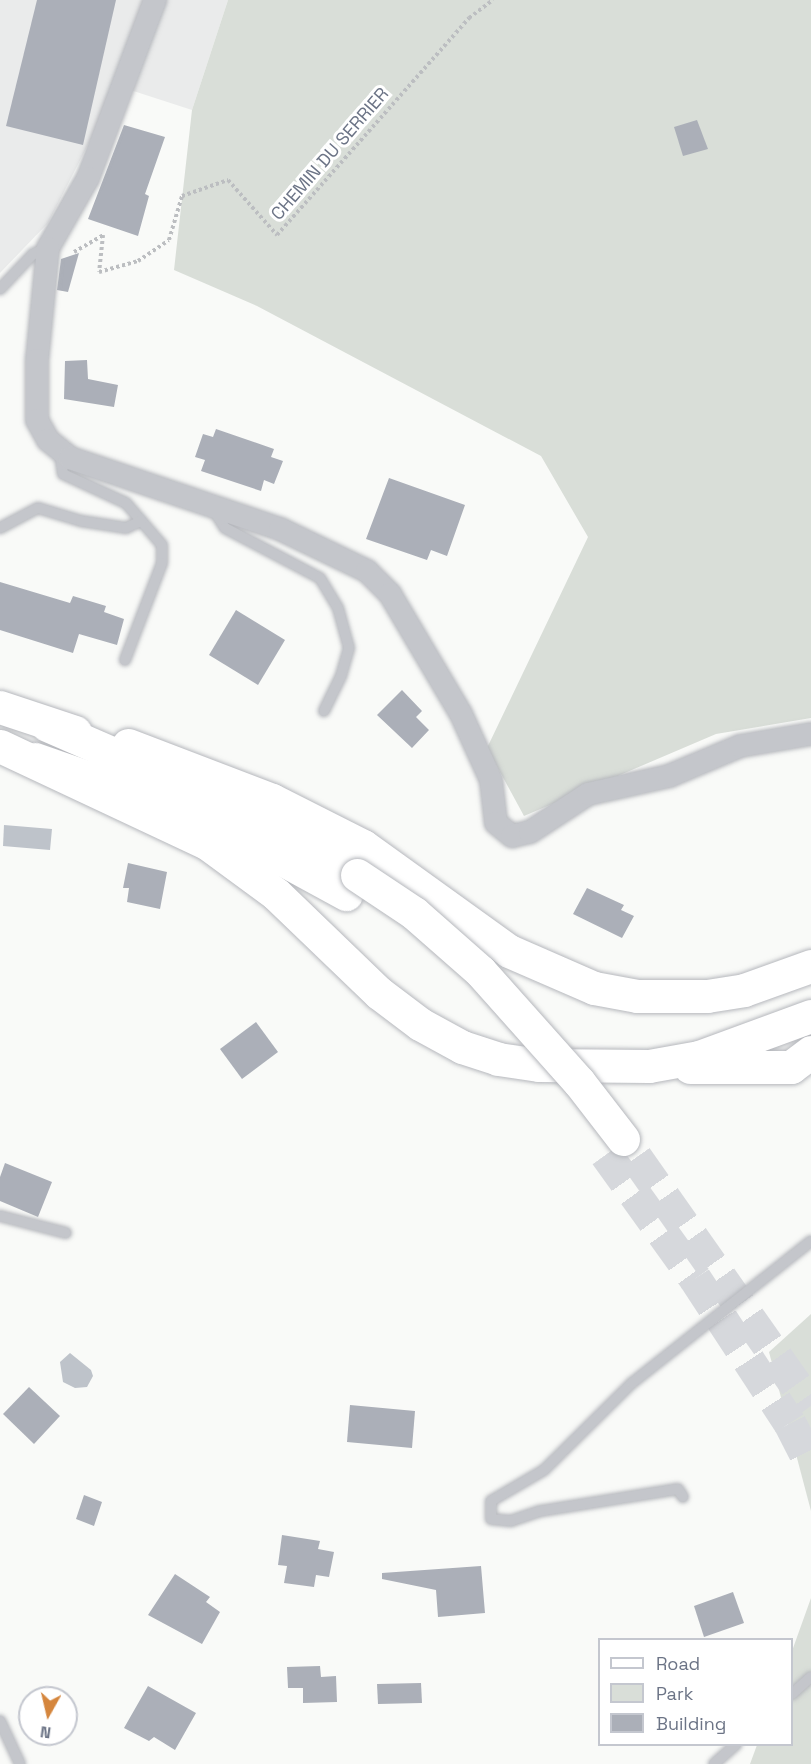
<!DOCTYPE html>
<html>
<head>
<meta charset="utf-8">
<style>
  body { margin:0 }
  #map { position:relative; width:811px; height:1764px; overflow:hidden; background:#f9faf8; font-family:"Space Grotesk",sans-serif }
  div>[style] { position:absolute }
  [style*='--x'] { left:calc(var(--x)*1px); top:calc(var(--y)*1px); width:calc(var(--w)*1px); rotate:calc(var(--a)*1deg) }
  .built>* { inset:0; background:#eaebeb }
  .green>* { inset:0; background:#d9ded8 }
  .water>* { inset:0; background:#bec3ca }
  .building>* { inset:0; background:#abafb8 }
  .highway-tunnel>* { height:33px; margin-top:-16.5px; transform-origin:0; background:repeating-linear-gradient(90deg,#d6d8dc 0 33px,transparent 0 49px) }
  .path>* { height:4px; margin-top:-2px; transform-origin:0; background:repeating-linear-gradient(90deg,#bcbec1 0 3px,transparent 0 6px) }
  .roads { filter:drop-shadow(0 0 2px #b6b8bd) drop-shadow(0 0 2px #b6b8bd) }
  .lane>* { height:10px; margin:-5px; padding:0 5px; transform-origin:5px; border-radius:5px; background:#c4c6cb }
  .street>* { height:22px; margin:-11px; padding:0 11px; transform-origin:11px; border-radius:11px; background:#c4c6cb }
  .primary>* { height:33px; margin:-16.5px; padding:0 16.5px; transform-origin:16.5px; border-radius:16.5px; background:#fff }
  .highway>* { height:33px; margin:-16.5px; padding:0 16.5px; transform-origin:16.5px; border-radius:16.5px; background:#fff }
  .bridges { filter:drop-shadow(0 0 2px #b5b7bc) drop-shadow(0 0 2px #b5b7bc) }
  .highway-bridge>* { height:33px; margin:-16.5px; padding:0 16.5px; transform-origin:16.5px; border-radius:16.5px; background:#fff }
  span { translate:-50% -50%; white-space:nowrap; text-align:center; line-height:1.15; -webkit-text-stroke:6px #fff; paint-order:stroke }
  .street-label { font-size:18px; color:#6c7486 }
  .legend { position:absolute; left:598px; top:1638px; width:195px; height:108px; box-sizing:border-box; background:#fff; border:2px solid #c4c7cf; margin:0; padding:8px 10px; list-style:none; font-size:18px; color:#6c7486 }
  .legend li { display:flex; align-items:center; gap:12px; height:30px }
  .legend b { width:30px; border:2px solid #c4c7cf }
  .north { position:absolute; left:18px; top:1686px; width:60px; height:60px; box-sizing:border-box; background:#fff; border:2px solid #c4c7cf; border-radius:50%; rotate:188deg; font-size:16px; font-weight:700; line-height:24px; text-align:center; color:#6c7486 }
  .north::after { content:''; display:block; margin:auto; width:21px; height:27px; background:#d5863d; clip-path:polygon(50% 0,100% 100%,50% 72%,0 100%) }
</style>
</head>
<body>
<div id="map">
  <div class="built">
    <i style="clip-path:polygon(0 0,228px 0,192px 110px,118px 86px,48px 223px,0 273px)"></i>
  </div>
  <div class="green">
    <i style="clip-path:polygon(228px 0,811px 0,811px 718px,716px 734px,524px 816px,487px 748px,588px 537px,541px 456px,257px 306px,174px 270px,192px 110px)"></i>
    <i style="clip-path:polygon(811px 1314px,811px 1511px,769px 1352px)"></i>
    <i style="clip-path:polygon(811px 1598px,811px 1764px,750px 1764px,757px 1745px,792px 1744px,792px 1651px)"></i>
  </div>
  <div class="water">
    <i style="clip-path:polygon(4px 825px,52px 829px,50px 850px,3px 846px)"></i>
    <i style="clip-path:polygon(70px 1353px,91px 1370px,93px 1376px,87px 1387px,75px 1388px,63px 1382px,60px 1362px)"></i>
  </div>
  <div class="building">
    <i style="clip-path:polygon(37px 0,116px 0,83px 145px,6px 126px)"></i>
    <i style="clip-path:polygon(697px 120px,708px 149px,683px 156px,674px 127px)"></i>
    <i style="clip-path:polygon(124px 125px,165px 137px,145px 194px,149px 196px,138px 236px,88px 219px)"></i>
    <i style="clip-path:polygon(79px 253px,68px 292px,57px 290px,61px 259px)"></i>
    <i style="clip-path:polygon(87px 360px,88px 379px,118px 385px,114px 407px,64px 399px,65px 361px)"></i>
    <i style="clip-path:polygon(216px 429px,274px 449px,271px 457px,283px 461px,274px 484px,264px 480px,261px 491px,201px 471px,205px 460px,195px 457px,203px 434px,213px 437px)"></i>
    <i style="clip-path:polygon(389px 478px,465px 505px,447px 556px,431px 550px,427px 560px,366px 539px)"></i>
    <i style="clip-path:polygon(0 582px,70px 603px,73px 596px,106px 606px,104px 612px,124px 619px,117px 645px,79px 634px,73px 653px,0 630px)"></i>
    <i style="clip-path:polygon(236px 610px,285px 640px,258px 685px,209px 655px)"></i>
    <i style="clip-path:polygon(402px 690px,422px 711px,416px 717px,429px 730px,412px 748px,377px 715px)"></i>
    <i style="clip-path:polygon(128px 863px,167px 872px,160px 909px,127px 902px,129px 888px,123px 888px)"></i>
    <i style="clip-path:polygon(587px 888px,624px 905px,621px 910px,634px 916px,622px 938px,573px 914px)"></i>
    <i style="clip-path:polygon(256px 1022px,278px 1052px,242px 1079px,220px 1049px)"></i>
    <i style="clip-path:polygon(5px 1163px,52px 1182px,38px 1217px,0 1201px,0 1177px)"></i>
    <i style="clip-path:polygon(29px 1387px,60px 1416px,34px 1444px,3px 1414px)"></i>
    <i style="clip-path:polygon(350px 1405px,415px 1411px,412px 1448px,347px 1442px)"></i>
    <i style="clip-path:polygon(84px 1495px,102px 1502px,94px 1526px,76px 1519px)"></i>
    <i style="clip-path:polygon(282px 1535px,320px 1541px,318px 1549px,334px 1552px,329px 1577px,316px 1575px,314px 1587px,284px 1583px,287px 1566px,278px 1565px)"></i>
    <i style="clip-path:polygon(481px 1566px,485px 1613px,438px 1617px,436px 1590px,382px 1579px,382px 1573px)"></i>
    <i style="clip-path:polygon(175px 1574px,210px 1597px,206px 1602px,220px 1612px,202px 1644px,148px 1615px)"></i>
    <i style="clip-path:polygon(733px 1592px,744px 1623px,704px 1637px,694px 1606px)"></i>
    <i style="clip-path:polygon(320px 1666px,321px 1677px,336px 1676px,337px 1702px,303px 1703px,303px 1688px,288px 1688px,287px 1667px)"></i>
    <i style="clip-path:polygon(421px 1683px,422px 1703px,378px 1704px,377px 1684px)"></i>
    <i style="clip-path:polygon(148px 1686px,196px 1713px,175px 1750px,154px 1737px,149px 1741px,124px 1728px)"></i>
  </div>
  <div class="highway-tunnel">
    <i style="--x:606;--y:1154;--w:153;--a:54.3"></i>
    <i style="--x:695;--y:1278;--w:173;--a:56.8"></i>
    <i style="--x:790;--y:1423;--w:46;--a:62.9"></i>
    <i style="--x:636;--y:1157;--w:304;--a:54.9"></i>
  </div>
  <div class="path">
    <i style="--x:74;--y:252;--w:34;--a:-30"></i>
    <i style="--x:103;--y:235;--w:37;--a:96"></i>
    <i style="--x:99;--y:272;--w:41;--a:-15.8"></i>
    <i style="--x:138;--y:261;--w:37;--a:-34"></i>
    <i style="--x:169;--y:240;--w:46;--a:-73.5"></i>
    <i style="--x:182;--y:196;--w:49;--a:-19.2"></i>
    <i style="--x:228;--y:180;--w:74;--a:48.3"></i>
    <i style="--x:277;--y:235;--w:290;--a:-48.5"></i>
    <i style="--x:469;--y:18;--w:30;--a:-37"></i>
  </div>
  <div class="roads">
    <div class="lane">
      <i style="--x:0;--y:289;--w:48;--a:-46.7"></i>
      <i style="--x:33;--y:254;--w:16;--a:-22"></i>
      <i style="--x:60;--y:453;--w:21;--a:82"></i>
      <i style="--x:63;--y:474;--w:69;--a:24.7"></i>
      <i style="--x:126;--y:503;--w:55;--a:49.4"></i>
      <i style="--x:162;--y:545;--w:18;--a:90"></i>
      <i style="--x:162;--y:563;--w:104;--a:110.9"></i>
      <i style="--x:213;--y:509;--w:22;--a:58"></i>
      <i style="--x:225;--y:528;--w:107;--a:27.8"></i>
      <i style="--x:320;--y:578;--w:35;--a:59"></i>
      <i style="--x:338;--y:608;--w:41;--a:74.6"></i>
      <i style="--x:349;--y:648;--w:29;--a:106"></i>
      <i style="--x:341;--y:676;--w:39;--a:116"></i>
      <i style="--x:0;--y:528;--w:43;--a:-27.8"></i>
      <i style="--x:38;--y:508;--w:45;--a:16.8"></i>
      <i style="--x:81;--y:521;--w:46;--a:8.8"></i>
      <i style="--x:126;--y:528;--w:17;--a:-25"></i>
      <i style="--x:0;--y:1216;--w:68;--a:14.4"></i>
      <i style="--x:683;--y:1497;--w:9;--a:-122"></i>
      <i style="--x:678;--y:1489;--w:140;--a:170.9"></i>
      <i style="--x:540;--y:1511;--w:31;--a:161"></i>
      <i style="--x:511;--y:1521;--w:20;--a:-174"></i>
      <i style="--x:491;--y:1519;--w:18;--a:-90"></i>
      <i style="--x:491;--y:1501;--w:61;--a:-30.3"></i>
      <i style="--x:544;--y:1470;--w:124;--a:-44.7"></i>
      <i style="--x:632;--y:1383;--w:228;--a:-38.4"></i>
      <i style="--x:792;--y:1694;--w:25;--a:-42"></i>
      <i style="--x:0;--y:1721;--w:47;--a:65.1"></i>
      <i style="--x:714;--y:1764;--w:30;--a:-42"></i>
    </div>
    <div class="street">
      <i style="--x:155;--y:0;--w:190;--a:110.6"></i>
      <i style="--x:88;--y:178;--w:81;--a:119.7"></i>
      <i style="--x:48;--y:248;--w:113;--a:95.6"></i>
      <i style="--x:37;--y:360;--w:60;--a:90"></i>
      <i style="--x:37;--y:420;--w:23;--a:61"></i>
      <i style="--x:48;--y:440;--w:28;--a:39"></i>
      <i style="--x:70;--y:458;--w:222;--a:18.7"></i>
      <i style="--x:280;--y:529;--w:97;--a:25.8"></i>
      <i style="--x:367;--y:571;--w:33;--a:45"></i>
      <i style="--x:390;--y:594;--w:139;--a:59.4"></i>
      <i style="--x:461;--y:714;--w:72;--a:65.6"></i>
      <i style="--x:491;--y:780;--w:43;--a:83.4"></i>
      <i style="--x:496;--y:823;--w:21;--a:39"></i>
      <i style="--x:512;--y:836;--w:18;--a:-13"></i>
      <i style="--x:530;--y:832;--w:69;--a:-33.2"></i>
      <i style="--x:588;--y:794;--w:83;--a:-12.5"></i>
      <i style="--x:669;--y:776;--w:77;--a:-22.9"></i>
      <i style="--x:740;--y:746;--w:72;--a:-9.6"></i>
    </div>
    <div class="primary">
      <i style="--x:0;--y:707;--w:79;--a:18.4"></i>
      <i style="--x:128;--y:745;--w:154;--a:20.9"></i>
      <i style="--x:272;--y:800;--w:102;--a:26.8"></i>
      <i style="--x:363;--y:846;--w:180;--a:35.7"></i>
      <i style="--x:509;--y:951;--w:93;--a:23.5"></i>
      <i style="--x:594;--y:988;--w:44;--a:10.5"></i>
      <i style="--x:637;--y:996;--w:70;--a:0"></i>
      <i style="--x:707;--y:996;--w:37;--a:-9"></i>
      <i style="--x:744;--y:990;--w:71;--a:-19.7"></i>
      <i style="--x:0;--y:746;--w:230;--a:25.2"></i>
      <i style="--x:208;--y:844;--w:84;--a:36.3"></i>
      <i style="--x:276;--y:894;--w:143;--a:43.9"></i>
      <i style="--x:379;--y:993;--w:51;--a:37.1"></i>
      <i style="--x:420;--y:1024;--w:48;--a:28.7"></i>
      <i style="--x:462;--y:1047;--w:38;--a:18"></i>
      <i style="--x:498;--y:1059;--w:41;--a:8.3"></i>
      <i style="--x:539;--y:1065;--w:110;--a:0.5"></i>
      <i style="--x:649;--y:1066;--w:51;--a:-10.2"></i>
      <i style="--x:699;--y:1057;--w:119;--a:-20.1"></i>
      <i style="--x:690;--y:1067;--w:101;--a:0"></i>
      <i style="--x:791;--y:1067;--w:25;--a:-37"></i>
    </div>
    <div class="highway">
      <i style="--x:47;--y:725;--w:216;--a:23.5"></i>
      <i style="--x:245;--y:811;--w:129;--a:29.7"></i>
      <i style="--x:35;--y:759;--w:185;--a:19.2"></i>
      <i style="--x:210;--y:820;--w:155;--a:28.6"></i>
    </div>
  </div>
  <div class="bridges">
    <div class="highway-bridge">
      <i style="--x:357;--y:875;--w:69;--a:33.7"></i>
      <i style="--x:414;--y:913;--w:88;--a:41.3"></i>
      <i style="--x:480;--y:971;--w:149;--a:48.3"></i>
      <i style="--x:579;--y:1082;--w:72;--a:52.3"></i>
    </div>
  </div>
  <div class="street-label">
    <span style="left:330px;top:154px;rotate:-49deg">CHEMIN DU SERRIER</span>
  </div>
  <ul class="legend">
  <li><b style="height:8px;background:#fff"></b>Road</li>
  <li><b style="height:16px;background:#d9ded8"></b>Park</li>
  <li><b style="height:16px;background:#abafb8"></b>Building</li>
  </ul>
  <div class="north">N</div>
</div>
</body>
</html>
